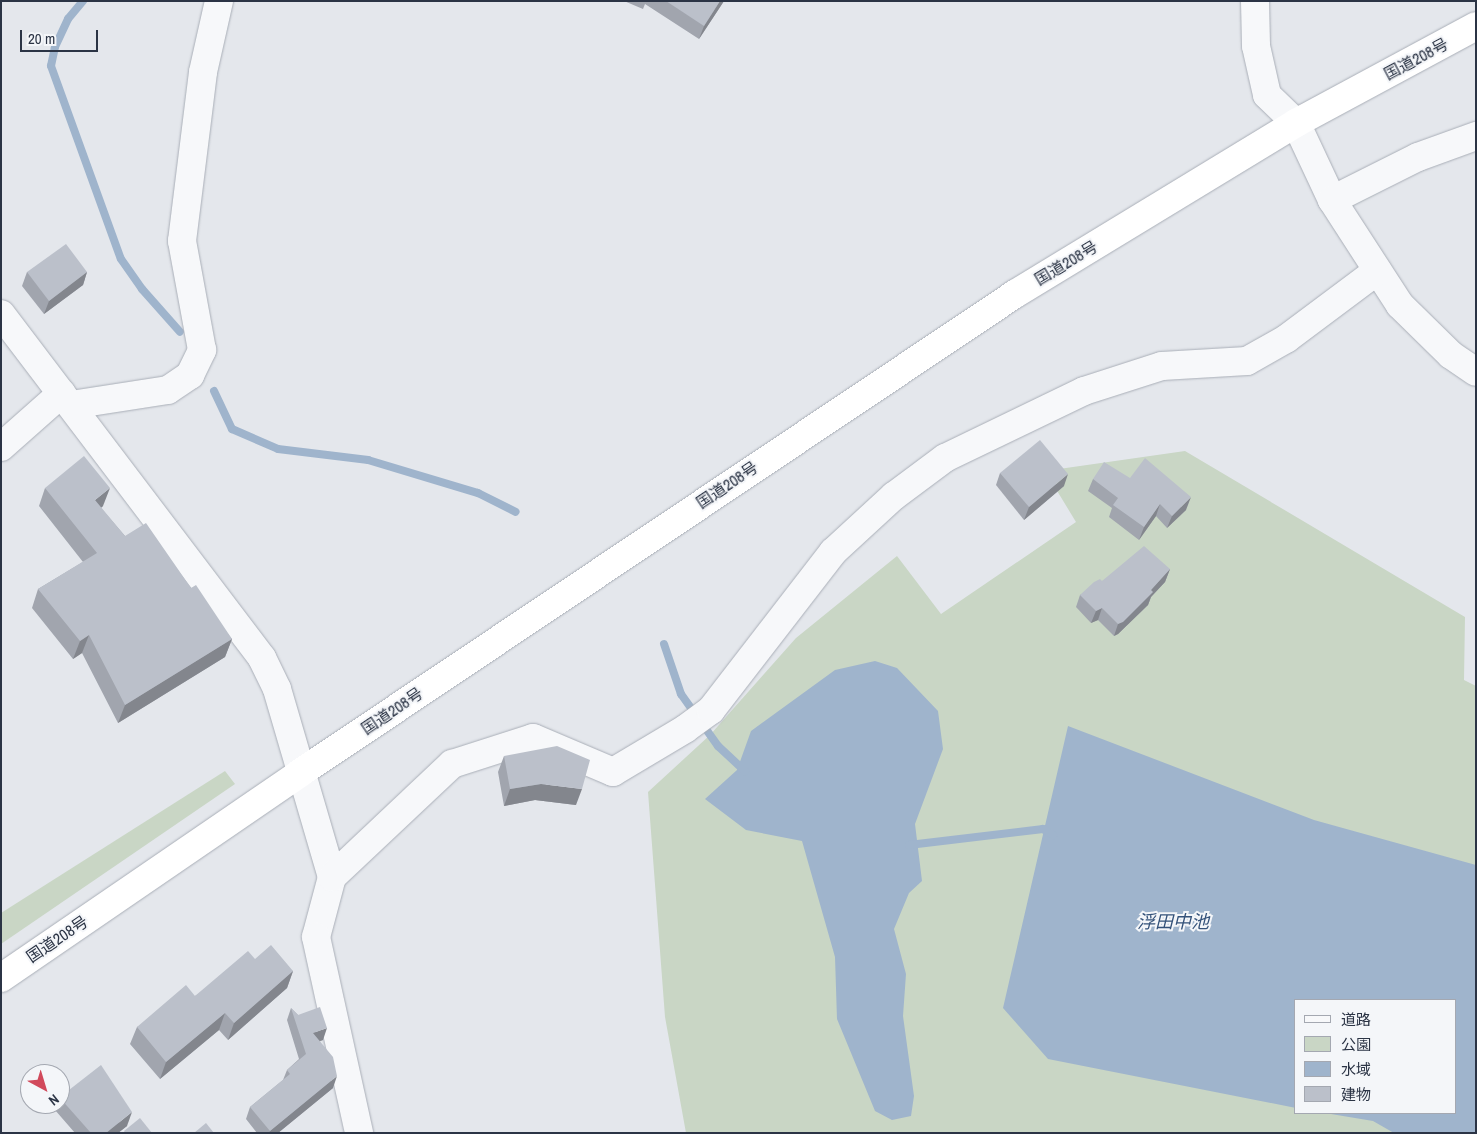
<!DOCTYPE html>
<html>
<head>
<meta charset="utf-8">
<style>
  body { margin:0 }
  #map { position:relative; width:1477px; height:1134px; overflow:hidden; background:#e4e7ec; font-family:"Archivo Narrow","Noto Sans JP",sans-serif }
  div>[style] { position:absolute }
  [style*='--x'] { left:calc(var(--x)*1px); top:calc(var(--y)*1px); width:calc(var(--w)*1px); rotate:calc(var(--a)*1deg) }
  .green>* { inset:0; background:#c9d6c5 }
  .water>* { inset:0; background:#9fb4cc }
  .stream>* { height:8px; margin:-4px; padding:0 4px; transform-origin:4px; border-radius:4px; background:#9fb4cc }
  .roads { filter:drop-shadow(0 0 1px #a9aeb7) drop-shadow(0 0 1px #a9aeb7) }
  .minor>* { height:28px; margin:-14px; padding:0 14px; transform-origin:14px; border-radius:14px; background:#f7f8fa }
  .highway>* { height:28px; margin:-14px; padding:0 14px; transform-origin:14px; border-radius:14px; background:#fff }
  .wall>* { inset:0; background:#a1a5ae }
  .shaded-wall>* { inset:0; background:#83868d }
  .building>* { inset:0; background:#bbc0ca }
  span { translate:-50% -50%; white-space:nowrap; text-align:center; line-height:1.15; -webkit-text-stroke:4px #f4f6f9; paint-order:stroke }
  .street-label { font-size:16px; color:#2b3445 }
  .water-label { font-size:18px; color:#34527a; font-style:italic }
  .frame { position:absolute; inset:0; border:2px solid #2b3445; pointer-events:none }
  .legend { position:absolute; left:1294px; top:999px; width:162px; height:115px; box-sizing:border-box; background:#f4f6f9; border:1px solid #a4a8b1; margin:0; padding:6px 9px; list-style:none; font-size:15px; color:#2b3445 }
  .legend li { display:flex; align-items:center; gap:10px; height:25px }
  .legend b { width:25px; border:1px solid #a4a8b1 }
  .north { position:absolute; left:20px; top:1064px; width:50px; height:50px; box-sizing:border-box; background:#f4f6f9; border:1px solid #a4a8b1; border-radius:50%; rotate:141deg; font-size:14px; font-weight:700; line-height:20px; text-align:center; color:#2b3445 }
  .north::after { content:''; display:block; margin:auto; width:18px; height:22px; background:#d1495b; clip-path:polygon(50% 0,100% 100%,50% 72%,0 100%) }
  .scale { position:absolute; left:20px; top:30px; width:78px; height:22px; box-sizing:border-box; border:2px solid #2b3445; border-top:0; padding-left:6px; font-size:15px; line-height:18px; white-space:nowrap; color:#2b3445; -webkit-text-stroke:4px #f4f6f9; paint-order:stroke }
</style>
</head>
<body>
<div id="map">
  <div class="green">
    <i style="clip-path:polygon(evenodd,1185px 451px,1465px 617px,1464px 680px,1476px 686px,1476px 1133px,686px 1133px,665px 1017px,648px 792px,710px 735px,796px 638px,897px 556px,941px 614px,1076px 522px,1045px 471px,1185px 451px,1296px 1000px,1456px 1000px,1456px 1113px,1296px 1113px,1296px 1000px)"></i>
    <i style="clip-path:polygon(225px 771px,235px 784px,1px 944px,1px 913px)"></i>
  </div>
  <div class="water">
    <i style="clip-path:polygon(875px 661px,897px 668px,938px 711px,943px 749px,915px 824px,922px 881px,909px 893px,894px 929px,906px 974px,903px 1016px,914px 1096px,911px 1116px,892px 1120px,875px 1111px,837px 1019px,835px 957px,802px 841px,746px 830px,705px 799px,737px 770px,751px 731px,835px 670px)"></i>
    <i style="clip-path:polygon(1068px 726px,1314px 820px,1476px 865px,1476px 1133px,1394px 1133px,1373px 1121px,1325px 1113px,1456px 1113px,1456px 1000px,1296px 1000px,1296px 1108px,1048px 1059px,1003px 1008px)"></i>
  </div>
  <div class="stream">
    <i style="--x:83;--y:1;--w:23;--a:130"></i>
    <i style="--x:68;--y:19;--w:31;--a:115"></i>
    <i style="--x:55;--y:47;--w:19;--a:102"></i>
    <i style="--x:51;--y:66;--w:205;--a:70.1"></i>
    <i style="--x:121;--y:259;--w:37;--a:55"></i>
    <i style="--x:142;--y:289;--w:57;--a:48.5"></i>
    <i style="--x:214;--y:391;--w:42;--a:64.7"></i>
    <i style="--x:232;--y:429;--w:50;--a:23.5"></i>
    <i style="--x:278;--y:449;--w:91;--a:7"></i>
    <i style="--x:368;--y:460;--w:115;--a:16.7"></i>
    <i style="--x:478;--y:493;--w:42;--a:26.6"></i>
    <i style="--x:664;--y:644;--w:53;--a:71.2"></i>
    <i style="--x:681;--y:694;--w:64;--a:54.6"></i>
    <i style="--x:718;--y:746;--w:37;--a:43"></i>
    <i style="--x:909;--y:845;--w:135;--a:-6.8"></i>
    <i style="--x:1043;--y:829;--w:12;--a:31"></i>
  </div>
  <div class="roads">
    <div class="minor">
      <i style="--x:1255;--y:1;--w:45;--a:88.7"></i>
      <i style="--x:1256;--y:46;--w:50;--a:77.3"></i>
      <i style="--x:1267;--y:95;--w:40;--a:44"></i>
      <i style="--x:1296;--y:123;--w:85;--a:64.9"></i>
      <i style="--x:1332;--y:200;--w:125;--a:57.1"></i>
      <i style="--x:1400;--y:305;--w:71;--a:44.4"></i>
      <i style="--x:1451;--y:355;--w:30;--a:34"></i>
      <i style="--x:1332;--y:200;--w:96;--a:-26.6"></i>
      <i style="--x:1418;--y:157;--w:62;--a:-19.9"></i>
      <i style="--x:1;--y:314;--w:432;--a:52.8"></i>
      <i style="--x:262;--y:658;--w:34;--a:64"></i>
      <i style="--x:277;--y:689;--w:196;--a:73.7"></i>
      <i style="--x:332;--y:877;--w:62;--a:104.9"></i>
      <i style="--x:316;--y:937;--w:201;--a:77.6"></i>
      <i style="--x:71;--y:405;--w:98;--a:-8.8"></i>
      <i style="--x:168;--y:390;--w:27;--a:-34"></i>
      <i style="--x:190;--y:375;--w:28;--a:-64"></i>
      <i style="--x:202;--y:350;--w:111;--a:-100.4"></i>
      <i style="--x:182;--y:241;--w:170;--a:-82.9"></i>
      <i style="--x:203;--y:72;--w:73;--a:-77.3"></i>
      <i style="--x:1;--y:447;--w:81;--a:-41.5"></i>
      <i style="--x:332;--y:877;--w:165;--a:-43.3"></i>
      <i style="--x:452;--y:764;--w:85;--a:-17.8"></i>
      <i style="--x:533;--y:738;--w:87;--a:23"></i>
      <i style="--x:613;--y:772;--w:84;--a:-30.8"></i>
      <i style="--x:685;--y:729;--w:32;--a:-36"></i>
      <i style="--x:711;--y:710;--w:200;--a:-52.3"></i>
      <i style="--x:833;--y:552;--w:83;--a:-42.6"></i>
      <i style="--x:894;--y:496;--w:64;--a:-36.7"></i>
      <i style="--x:945;--y:458;--w:154;--a:-25.7"></i>
      <i style="--x:1084;--y:391;--w:82;--a:-17.8"></i>
      <i style="--x:1162;--y:366;--w:85;--a:-3.4"></i>
      <i style="--x:1247;--y:361;--w:45;--a:-29.4"></i>
      <i style="--x:1286;--y:339;--w:114;--a:-36.8"></i>
    </div>
    <div class="highway">
      <i style="--x:1;--y:978;--w:363;--a:-34.4"></i>
      <i style="--x:300;--y:773;--w:861;--a:-33.82"></i>
      <i style="--x:1015;--y:294;--w:329;--a:-31.3"></i>
      <i style="--x:1296;--y:123;--w:204;--a:-28.3"></i>
    </div>
  </div>
  <div class="wall">
    <i style="clip-path:polygon(624px 1px,724px 1px,699px 39px,645px 4px,643px 9px)"></i>
    <i style="clip-path:polygon(27px 272px,87px 272px,83px 285px,44px 314px,22px 286px)"></i>
    <i style="clip-path:polygon(1000px 473px,1064px 486px,1024px 520px,996px 485px)"></i>
    <i style="clip-path:polygon(1130px 478px,1186px 510px,1167px 528px,1156px 516px,1139px 540px,1109px 517px,1112px 508px,1088px 491px,1093px 479px)"></i>
    <i style="clip-path:polygon(45px 488px,103px 506px,101px 508px,125px 536px,191px 588px,232px 639px,225px 657px,118px 723px,82px 653px,73px 659px,32px 608px,38px 589px,83px 562px,39px 506px)"></i>
    <i style="clip-path:polygon(1170px 569px,1165px 582px,1151px 597px,1148px 605px,1118px 634px,1114px 636px,1098px 620px,1091px 623px,1076px 607px,1080px 595px,1102px 581px)"></i>
    <i style="clip-path:polygon(504px 756px,576px 805px,535px 800px,504px 806px,498px 772px)"></i>
    <i style="clip-path:polygon(255px 959px,293px 971px,287px 988px,228px 1040px,219px 1030px,160px 1079px,130px 1044px,137px 1027px,195px 996px)"></i>
    <i style="clip-path:polygon(291px 1008px,323px 1040px,320px 1041px,333px 1088px,278px 1133px,257px 1133px,246px 1119px,250px 1107px,283px 1080px,287px 1070px,299px 1059px,287px 1020px)"></i>
    <i style="clip-path:polygon(60px 1097px,127px 1126px,118px 1133px,75px 1133px,55px 1110px,57px 1104px,60px 1104px)"></i>
  </div>
  <div class="shaded-wall">
    <i style="clip-path:polygon(720px 1px,724px 1px,699px 39px,704px 26px)"></i>
    <i style="clip-path:polygon(87px 272px,83px 285px,44px 314px,49px 301px)"></i>
    <i style="clip-path:polygon(1068px 474px,1064px 486px,1024px 520px,1029px 507px)"></i>
    <i style="clip-path:polygon(110px 488px,103px 506px,88px 518px,95px 500px)"></i>
    <i style="clip-path:polygon(1191px 497px,1186px 510px,1167px 528px,1172px 516px)"></i>
    <i style="clip-path:polygon(1160px 504px,1156px 516px,1139px 540px,1144px 527px)"></i>
    <i style="clip-path:polygon(1170px 569px,1165px 582px,1151px 597px,1148px 605px,1118px 634px,1114px 636px,1118px 624px,1151px 590px)"></i>
    <i style="clip-path:polygon(1102px 608px,1098px 620px,1091px 623px,1096px 611px)"></i>
    <i style="clip-path:polygon(89px 635px,82px 653px,73px 659px,80px 641px)"></i>
    <i style="clip-path:polygon(232px 639px,225px 657px,118px 723px,125px 705px)"></i>
    <i style="clip-path:polygon(541px 784px,582px 789px,576px 805px,535px 800px,504px 806px,510px 789px)"></i>
    <i style="clip-path:polygon(293px 971px,287px 988px,228px 1040px,234px 1023px)"></i>
    <i style="clip-path:polygon(225px 1013px,219px 1030px,160px 1079px,166px 1062px)"></i>
    <i style="clip-path:polygon(327px 1028px,323px 1040px,308px 1045px,313px 1033px)"></i>
    <i style="clip-path:polygon(337px 1076px,333px 1088px,278px 1133px,269px 1133px,270px 1131px)"></i>
    <i style="clip-path:polygon(132px 1112px,127px 1126px,118px 1133px,106px 1133px)"></i>
  </div>
  <div class="building">
    <i style="clip-path:polygon(666px 1px,720px 1px,704px 26px)"></i>
    <i style="clip-path:polygon(66px 244px,87px 272px,49px 301px,27px 272px)"></i>
    <i style="clip-path:polygon(1040px 440px,1068px 474px,1029px 507px,1000px 473px)"></i>
    <i style="clip-path:polygon(84px 456px,110px 488px,95px 500px,125px 536px,146px 523px,191px 588px,196px 585px,232px 639px,125px 705px,89px 635px,80px 641px,38px 589px,97px 553px,45px 488px)"></i>
    <i style="clip-path:polygon(1145px 458px,1191px 497px,1172px 516px,1160px 504px,1144px 527px,1113px 505px,1118px 498px,1093px 479px,1104px 462px,1130px 478px)"></i>
    <i style="clip-path:polygon(1144px 546px,1170px 569px,1151px 590px,1153px 592px,1123px 622px,1118px 624px,1102px 608px,1096px 611px,1080px 595px,1094px 582px,1100px 579px,1102px 581px)"></i>
    <i style="clip-path:polygon(557px 746px,590px 760px,582px 789px,541px 784px,510px 789px,504px 756px)"></i>
    <i style="clip-path:polygon(271px 945px,293px 971px,234px 1023px,225px 1013px,166px 1062px,137px 1027px,186px 985px,195px 996px,248px 951px,255px 959px)"></i>
    <i style="clip-path:polygon(320px 1007px,327px 1028px,313px 1033px,333px 1057px,337px 1076px,270px 1131px,250px 1107px,290px 1074px,287px 1070px,306px 1054px,291px 1008px,298px 1015px)"></i>
    <i style="clip-path:polygon(101px 1065px,132px 1112px,106px 1133px,91px 1133px,60px 1098px,60px 1097px)"></i>
    <i style="clip-path:polygon(140px 1118px,152px 1133px,125px 1133px,124px 1131px)"></i>
    <i style="clip-path:polygon(206px 1123px,214px 1133px,194px 1133px)"></i>
  </div>
  <div class="street-label">
    <span style="left:1416px;top:59px;rotate:-28deg">国道208号</span>
    <span style="left:1066px;top:263px;rotate:-31deg">国道208号</span>
    <span style="left:727px;top:485px;rotate:-34deg">国道208号</span>
    <span style="left:392px;top:711px;rotate:-34deg">国道208号</span>
    <span style="left:57px;top:939px;rotate:-34deg">国道208号</span>
  </div>
  <div class="water-label">
    <span style="left:1173px;top:922px">浮田中池</span>
  </div>
  <div class="frame"></div>
  <ul class="legend">
  <li><b style="height:6px;background:#f7f8fa"></b>道路</li>
  <li><b style="height:14px;background:#c9d6c5"></b>公園</li>
  <li><b style="height:14px;background:#9fb4cc"></b>水域</li>
  <li><b style="height:14px;background:#bbc0ca"></b>建物</li>
  </ul>
  <div class="north">N</div>
  <div class="scale">20 m</div>
</div>
</body>
</html>
